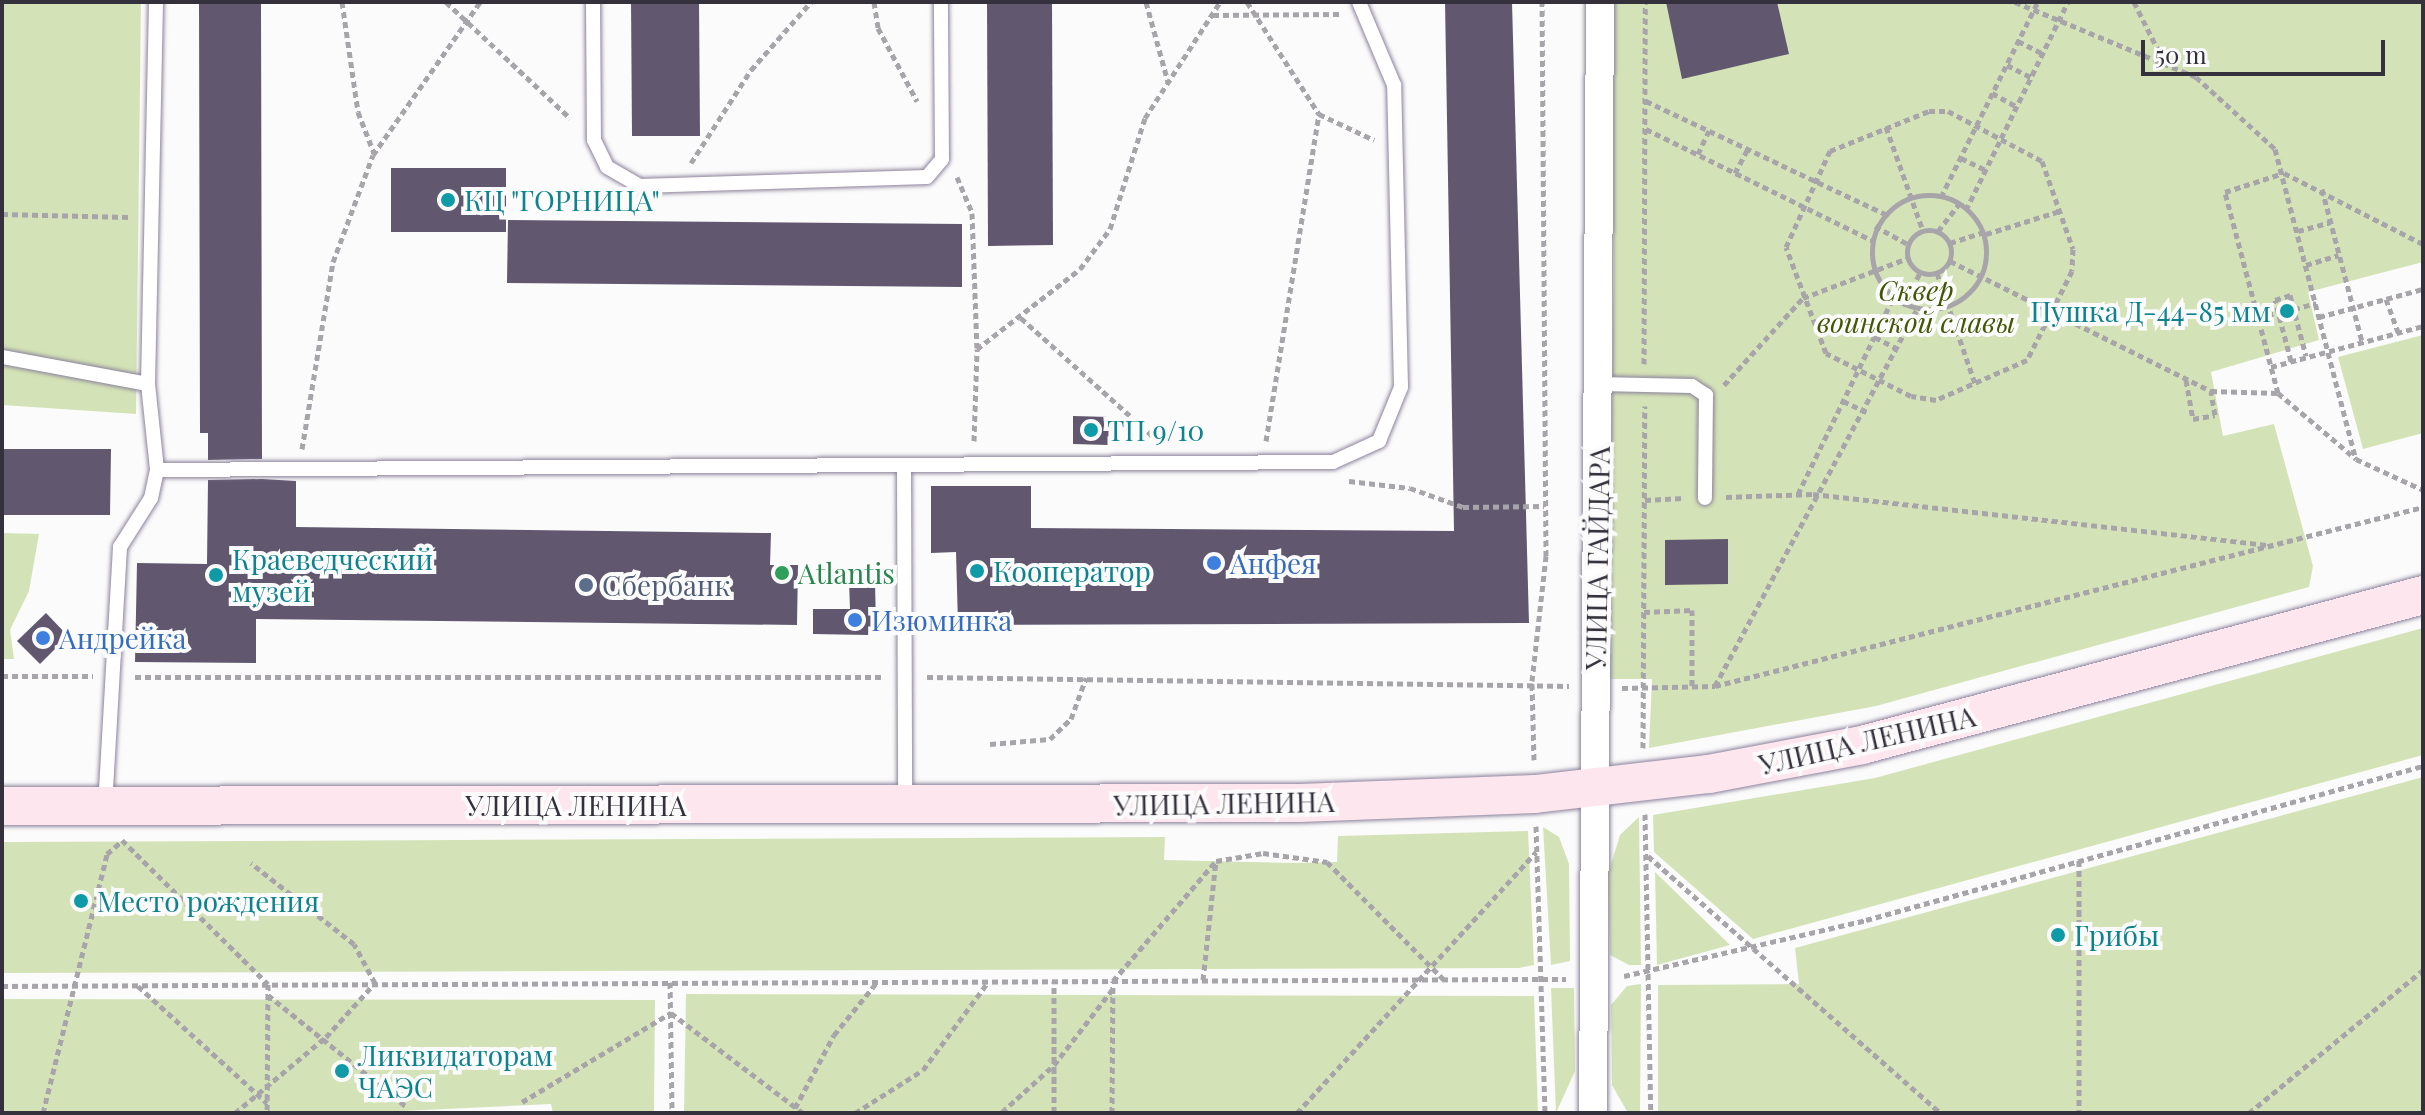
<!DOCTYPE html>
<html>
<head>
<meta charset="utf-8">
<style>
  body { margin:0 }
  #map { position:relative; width:2425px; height:1115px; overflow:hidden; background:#fbfbfb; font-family:"Playfair Display",serif }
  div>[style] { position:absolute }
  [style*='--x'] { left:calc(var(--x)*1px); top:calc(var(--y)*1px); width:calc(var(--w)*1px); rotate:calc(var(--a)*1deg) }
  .green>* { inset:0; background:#d4e3b7 }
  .building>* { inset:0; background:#615870 }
  .path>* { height:5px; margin-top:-2.5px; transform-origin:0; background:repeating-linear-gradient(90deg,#a7a5aa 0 6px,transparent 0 10px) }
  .path>.ring { margin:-2.5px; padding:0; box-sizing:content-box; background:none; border:5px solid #a7a5aa; border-radius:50% }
  .roads { filter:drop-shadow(0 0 2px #8c829c) drop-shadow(0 0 2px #8c829c) }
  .lane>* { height:14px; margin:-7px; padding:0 7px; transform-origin:7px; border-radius:7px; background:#fff }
  .street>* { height:28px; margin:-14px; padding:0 14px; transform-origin:14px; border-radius:14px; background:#fff }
  .secondary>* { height:38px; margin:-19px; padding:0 19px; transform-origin:19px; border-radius:19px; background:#fde6ed }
  .dots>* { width:22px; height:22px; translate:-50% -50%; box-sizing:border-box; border:4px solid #fbfbfb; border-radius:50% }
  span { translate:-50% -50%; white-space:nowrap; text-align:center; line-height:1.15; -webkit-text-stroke:8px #fbfbfb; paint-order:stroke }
  .culture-label { font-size:28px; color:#0d838f }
  .left { translate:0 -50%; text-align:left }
  .right { translate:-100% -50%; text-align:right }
  .park-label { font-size:28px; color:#435605; font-style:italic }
  .street-label { font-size:28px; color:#35313c }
  .shop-label { font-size:28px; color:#366cbe }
  .leisure-label { font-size:28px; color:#27864d }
  .service-label { font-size:28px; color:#4e5e75 }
  .frame { position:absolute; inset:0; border:4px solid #35313c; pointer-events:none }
  .scale { position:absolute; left:2141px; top:40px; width:244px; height:36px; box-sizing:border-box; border:4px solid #35313c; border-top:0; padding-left:10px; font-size:24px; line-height:28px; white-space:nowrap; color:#35313c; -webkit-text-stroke:6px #fbfbfb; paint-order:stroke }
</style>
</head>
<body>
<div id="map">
  <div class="green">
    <i style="clip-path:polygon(2px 2px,141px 2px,136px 414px,2px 405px)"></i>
    <i style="clip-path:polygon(1608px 2px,2423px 2px,2423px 262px,2308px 292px,2319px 340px,2211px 372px,2223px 436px,2274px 424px,2313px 566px,2309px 587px,1876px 706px,1649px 748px,1652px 679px,1608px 679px,1614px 266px)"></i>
    <i style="clip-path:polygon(2423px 335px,2423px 433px,2363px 449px,2338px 357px)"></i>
    <i style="clip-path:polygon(2px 533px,39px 534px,29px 591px,10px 630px,14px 659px,2px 659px)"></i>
    <i style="clip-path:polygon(2423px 628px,2423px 755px,1753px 939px,1654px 852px,1653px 815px,1875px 778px)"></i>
    <i style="clip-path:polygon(2423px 777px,2423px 1113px,1658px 1113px,1658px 985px,1799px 984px,1795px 948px)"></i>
    <i style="clip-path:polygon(1639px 817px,1641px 965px,1629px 965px,1610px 955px,1608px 874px,1620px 835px)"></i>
    <i style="clip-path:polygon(1543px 827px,1559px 837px,1569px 864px,1570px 961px,1551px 965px)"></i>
    <i style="clip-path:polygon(1528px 831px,1534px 965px,1519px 968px,2px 973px,2px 842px,1165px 837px,1164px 860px,1294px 863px,1337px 862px,1338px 836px)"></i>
    <i style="clip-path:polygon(1655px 872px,1730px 945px,1657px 965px)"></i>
    <i style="clip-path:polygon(1641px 984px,1640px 1113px,1628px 1113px,1612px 1085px,1611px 1005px,1627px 986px)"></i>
    <i style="clip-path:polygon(1551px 988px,1574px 988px,1575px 1071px,1556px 1113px)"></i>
    <i style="clip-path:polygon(686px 994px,1534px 996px,1538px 1113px,684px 1113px)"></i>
    <i style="clip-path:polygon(2px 999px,655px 1000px,654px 1113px,553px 1113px,551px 1104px,360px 1113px,2px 1113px)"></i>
  </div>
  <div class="building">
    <i style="clip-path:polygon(199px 2px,261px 2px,262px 459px,208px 460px,208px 433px,200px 433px)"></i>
    <i style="clip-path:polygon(631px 2px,699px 2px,700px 136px,632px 136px)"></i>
    <i style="clip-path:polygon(987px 2px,1052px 2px,1053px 245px,988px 246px)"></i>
    <i style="clip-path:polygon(1445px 2px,1512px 2px,1529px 623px,958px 625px,956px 552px,931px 553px,931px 486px,1031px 486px,1031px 528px,1454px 531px)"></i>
    <i style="clip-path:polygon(1666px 2px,1777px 2px,1789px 54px,1682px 79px)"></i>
    <i style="clip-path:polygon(391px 168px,506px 168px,506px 232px,391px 232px)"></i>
    <i style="clip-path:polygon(508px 220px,962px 224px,962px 287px,507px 283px)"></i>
    <i style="clip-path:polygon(1073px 416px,1109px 417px,1108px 445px,1073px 444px)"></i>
    <i style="clip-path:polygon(2px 449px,111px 449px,110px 515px,2px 515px)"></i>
    <i style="clip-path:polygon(262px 479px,296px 481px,296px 527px,771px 533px,770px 565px,798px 565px,797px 625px,256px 619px,256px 663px,135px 662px,137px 563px,207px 564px,208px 480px)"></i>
    <i style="clip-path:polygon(1728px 539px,1728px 584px,1665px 585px,1665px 540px)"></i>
    <i style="clip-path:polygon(849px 581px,875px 581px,876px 627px,868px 635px,813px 634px,813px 609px,850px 609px)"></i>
    <i style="clip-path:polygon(46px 613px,68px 636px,40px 664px,17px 641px)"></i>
  </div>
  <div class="path">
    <i style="--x:342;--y:2;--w:111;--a:81.7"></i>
    <i style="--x:358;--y:112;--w:44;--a:68.7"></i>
    <i style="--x:446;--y:2;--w:170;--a:43.1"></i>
    <i style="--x:874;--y:2;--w:26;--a:81"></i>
    <i style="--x:878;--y:28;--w:83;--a:61.9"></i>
    <i style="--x:1146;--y:2;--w:83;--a:74.6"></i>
    <i style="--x:1247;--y:2;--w:133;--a:57.3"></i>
    <i style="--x:1319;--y:114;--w:61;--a:25.3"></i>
    <i style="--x:2015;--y:2;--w:196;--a:22.5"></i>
    <i style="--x:2196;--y:77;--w:107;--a:42.3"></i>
    <i style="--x:2275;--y:149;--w:320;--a:75.4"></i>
    <i style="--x:2134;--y:2;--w:69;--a:63.4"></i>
    <i style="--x:1213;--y:15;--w:126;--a:-0.5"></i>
    <i style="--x:2018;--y:41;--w:28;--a:27"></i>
    <i style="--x:2007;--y:65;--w:27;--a:27"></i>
    <i style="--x:1992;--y:93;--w:29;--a:29"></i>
    <i style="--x:1646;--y:101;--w:267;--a:25.3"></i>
    <i style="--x:1929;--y:111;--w:19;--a:0"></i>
    <i style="--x:1948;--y:111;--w:106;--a:28"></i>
    <i style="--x:2042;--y:161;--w:93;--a:70.6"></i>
    <i style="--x:2073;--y:249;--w:22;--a:93"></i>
    <i style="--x:2072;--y:271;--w:100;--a:116.8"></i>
    <i style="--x:2027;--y:360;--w:99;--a:156.3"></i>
    <i style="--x:1936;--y:400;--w:25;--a:-171"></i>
    <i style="--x:1911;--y:396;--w:95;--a:-153.2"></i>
    <i style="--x:1826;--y:353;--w:113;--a:-110.7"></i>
    <i style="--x:1786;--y:247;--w:106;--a:-65.4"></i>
    <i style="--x:1830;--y:151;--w:107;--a:-22"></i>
    <i style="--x:1886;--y:127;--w:110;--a:70.4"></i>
    <i style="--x:1646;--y:129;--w:254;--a:26.2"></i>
    <i style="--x:1698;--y:154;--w:26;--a:-65"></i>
    <i style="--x:1961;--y:158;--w:28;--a:26"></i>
    <i style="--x:691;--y:163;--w:111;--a:-57.2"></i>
    <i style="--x:751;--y:70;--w:91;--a:-48.6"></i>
    <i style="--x:1735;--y:173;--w:27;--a:-62"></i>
    <i style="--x:957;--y:177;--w:39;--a:67"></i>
    <i style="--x:972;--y:213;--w:135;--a:87.9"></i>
    <i style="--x:2322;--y:189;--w:157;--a:75.3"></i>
    <i class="ring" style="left:1872px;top:195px;width:109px;height:109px"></i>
    <i style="--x:1941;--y:197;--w:218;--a:-63.6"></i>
    <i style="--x:1966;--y:210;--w:232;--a:-63.9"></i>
    <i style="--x:2;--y:214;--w:127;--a:1.4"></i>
    <i style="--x:1875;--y:226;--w:37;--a:29"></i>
    <i class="ring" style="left:1907px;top:230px;width:39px;height:39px"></i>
    <i style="--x:1938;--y:231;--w:36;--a:-52"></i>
    <i style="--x:2298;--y:231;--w:34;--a:-15"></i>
    <i style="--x:1986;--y:234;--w:77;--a:-17.3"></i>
    <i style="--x:1950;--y:243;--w:36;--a:-18"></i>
    <i style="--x:1950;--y:261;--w:292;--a:26.5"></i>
    <i style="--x:2211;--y:391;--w:67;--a:1.7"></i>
    <i style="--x:2278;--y:393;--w:102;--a:40.2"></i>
    <i style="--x:2356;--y:459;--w:74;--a:24.8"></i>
    <i style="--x:2306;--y:265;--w:34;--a:-17"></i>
    <i style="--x:1937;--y:273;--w:120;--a:71"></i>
    <i style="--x:2386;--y:299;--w:35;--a:70"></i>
    <i style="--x:1903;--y:306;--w:37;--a:-63"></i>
    <i style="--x:2294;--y:309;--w:23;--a:-15"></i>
    <i style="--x:2319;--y:317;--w:108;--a:-15.1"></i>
    <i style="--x:1021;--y:318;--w:183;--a:41.9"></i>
    <i style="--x:2258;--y:318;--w:22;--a:-16"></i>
    <i style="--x:1875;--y:337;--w:26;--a:28"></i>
    <i style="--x:2291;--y:361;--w:63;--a:-104.7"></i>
    <i style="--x:2275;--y:300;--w:16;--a:-18"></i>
    <i style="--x:2290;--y:295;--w:63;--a:75.3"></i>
    <i style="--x:1644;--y:364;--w:362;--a:-89.8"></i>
    <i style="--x:2271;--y:367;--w:157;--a:-15.1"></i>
    <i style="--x:2186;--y:380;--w:40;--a:80"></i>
    <i style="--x:2193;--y:419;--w:22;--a:-10"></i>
    <i style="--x:2215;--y:415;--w:23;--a:-100"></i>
    <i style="--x:1724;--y:385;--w:118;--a:-47.8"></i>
    <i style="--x:1803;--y:298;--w:112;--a:-20.9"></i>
    <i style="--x:2278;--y:393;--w:208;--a:-104.8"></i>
    <i style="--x:2225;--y:192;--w:62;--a:-17.9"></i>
    <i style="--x:2284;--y:173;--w:156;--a:27.1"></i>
    <i style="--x:1843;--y:401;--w:26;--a:25"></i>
    <i style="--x:974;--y:441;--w:92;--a:-88.1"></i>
    <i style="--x:977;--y:349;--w:130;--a:-37.8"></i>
    <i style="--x:1080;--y:269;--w:50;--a:-53.1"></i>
    <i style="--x:1110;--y:229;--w:116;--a:-72.5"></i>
    <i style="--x:1145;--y:118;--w:138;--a:-57.1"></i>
    <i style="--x:1266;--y:441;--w:331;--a:-80.8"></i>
    <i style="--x:302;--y:449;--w:190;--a:-80.6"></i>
    <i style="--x:333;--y:262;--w:114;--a:-69.5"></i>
    <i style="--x:373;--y:155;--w:187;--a:-55"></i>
    <i style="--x:1349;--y:481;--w:61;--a:6.5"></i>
    <i style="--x:1410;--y:488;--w:56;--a:19.7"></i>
    <i style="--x:1463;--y:507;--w:81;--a:-0.7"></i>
    <i style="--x:1798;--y:494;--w:220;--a:-64.1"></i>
    <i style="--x:1726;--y:497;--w:87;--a:-2"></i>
    <i style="--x:1813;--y:494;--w:463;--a:6.4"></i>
    <i style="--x:1645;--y:500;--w:39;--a:-3"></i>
    <i style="--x:1644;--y:612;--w:48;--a:-2.4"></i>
    <i style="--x:1692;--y:610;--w:76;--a:90"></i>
    <i style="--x:2;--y:676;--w:91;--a:0"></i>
    <i style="--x:135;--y:677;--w:750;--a:0"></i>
    <i style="--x:927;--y:677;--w:642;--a:0.8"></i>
    <i style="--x:1715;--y:686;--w:430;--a:-61.8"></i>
    <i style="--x:1622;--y:688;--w:93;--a:-1.2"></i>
    <i style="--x:1715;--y:686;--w:730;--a:-14.19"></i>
    <i style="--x:990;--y:744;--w:60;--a:-4.8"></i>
    <i style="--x:1050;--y:739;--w:29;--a:-44"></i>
    <i style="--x:1071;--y:719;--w:44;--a:-69.9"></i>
    <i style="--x:1643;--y:748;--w:342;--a:-89.7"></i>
    <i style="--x:1534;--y:760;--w:79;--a:-91.5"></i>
    <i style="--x:1532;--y:681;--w:126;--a:-83.6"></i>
    <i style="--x:1546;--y:556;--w:554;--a:-90.41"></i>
    <i style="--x:1645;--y:814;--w:299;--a:88.9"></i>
    <i style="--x:1536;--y:826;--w:287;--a:88.2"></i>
    <i style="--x:122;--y:840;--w:205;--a:44.6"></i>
    <i style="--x:268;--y:984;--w:129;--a:90.4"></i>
    <i style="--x:1648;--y:856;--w:390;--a:41.3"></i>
    <i style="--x:2079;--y:860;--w:253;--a:90"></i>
    <i style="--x:1624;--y:976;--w:248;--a:-13"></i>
    <i style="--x:1866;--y:920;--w:578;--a:-15.46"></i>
    <i style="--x:1203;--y:980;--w:120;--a:-83.8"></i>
    <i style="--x:1216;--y:861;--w:48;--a:-9.7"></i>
    <i style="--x:1263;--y:853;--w:65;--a:8"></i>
    <i style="--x:1327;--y:862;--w:165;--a:45.2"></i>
    <i style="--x:670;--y:982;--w:131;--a:89.1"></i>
    <i style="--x:2;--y:986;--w:1564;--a:-0.26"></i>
    <i style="--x:138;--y:986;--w:174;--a:42.2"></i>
    <i style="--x:268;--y:995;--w:179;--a:38.9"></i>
    <i style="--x:522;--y:1102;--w:174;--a:-30.9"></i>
    <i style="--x:671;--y:1013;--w:166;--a:37.1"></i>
    <i style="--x:795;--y:1108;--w:83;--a:-61.9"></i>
    <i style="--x:834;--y:1035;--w:68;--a:-50.9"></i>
    <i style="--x:1002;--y:1112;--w:70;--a:-42.1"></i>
    <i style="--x:1054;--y:1065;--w:95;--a:-52.3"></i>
    <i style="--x:43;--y:1113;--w:267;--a:-76.1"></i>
    <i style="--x:107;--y:854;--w:18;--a:-41"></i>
    <i style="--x:235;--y:1113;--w:119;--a:-39.9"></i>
    <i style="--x:326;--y:1037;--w:73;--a:-47.8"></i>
    <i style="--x:375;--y:983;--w:44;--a:-118.3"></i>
    <i style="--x:354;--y:944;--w:131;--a:-141.8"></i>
    <i style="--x:855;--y:1113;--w:80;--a:-32.3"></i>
    <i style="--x:923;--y:1070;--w:109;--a:-53.5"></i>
    <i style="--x:1054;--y:1113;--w:132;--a:-90"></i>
    <i style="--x:1112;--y:1113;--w:132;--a:-89.6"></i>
    <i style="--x:1113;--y:981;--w:158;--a:-49.4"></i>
    <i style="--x:1297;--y:1113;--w:354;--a:-47.5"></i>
    <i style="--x:2249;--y:1113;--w:225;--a:-39.4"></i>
  </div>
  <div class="roads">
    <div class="lane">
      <i style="--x:593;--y:2;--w:138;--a:89.6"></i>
      <i style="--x:594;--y:140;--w:30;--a:64"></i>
      <i style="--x:607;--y:167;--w:38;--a:30"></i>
      <i style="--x:640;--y:186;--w:287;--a:-1.8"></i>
      <i style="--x:927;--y:177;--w:23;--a:-50"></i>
      <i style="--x:942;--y:159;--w:157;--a:-90.4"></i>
      <i style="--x:2;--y:357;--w:148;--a:10.5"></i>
      <i style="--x:148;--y:384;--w:86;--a:84"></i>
      <i style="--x:157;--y:470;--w:29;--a:102"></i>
      <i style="--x:151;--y:498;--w:58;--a:122.3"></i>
      <i style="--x:120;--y:547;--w:258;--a:93.3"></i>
      <i style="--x:148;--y:384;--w:382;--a:-88.8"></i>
      <i style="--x:1599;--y:384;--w:93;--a:1.2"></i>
      <i style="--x:1692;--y:386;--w:17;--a:33"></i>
      <i style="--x:1706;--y:395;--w:103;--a:90.6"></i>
      <i style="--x:904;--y:465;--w:336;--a:89.8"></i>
      <i style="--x:157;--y:470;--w:1176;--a:-0.39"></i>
      <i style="--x:1333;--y:462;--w:51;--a:-24.5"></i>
      <i style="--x:1379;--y:441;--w:58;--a:-67.8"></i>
      <i style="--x:1401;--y:387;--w:302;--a:-91.3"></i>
      <i style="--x:1394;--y:85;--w:90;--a:-112.9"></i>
    </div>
    <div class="street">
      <i style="--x:1593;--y:1113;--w:1111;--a:-89.64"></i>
    </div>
    <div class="secondary">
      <i style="--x:2;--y:806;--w:1298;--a:-0.13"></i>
      <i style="--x:1300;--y:803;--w:235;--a:-2.2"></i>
      <i style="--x:1535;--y:794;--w:175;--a:-6.6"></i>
      <i style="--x:1709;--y:774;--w:156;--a:-10.7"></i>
      <i style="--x:1862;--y:745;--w:581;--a:-14.97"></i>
    </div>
  </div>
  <div class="dots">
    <i style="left:448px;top:200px;background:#0f9aa8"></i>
    <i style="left:2287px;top:311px;background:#0f9aa8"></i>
    <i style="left:1091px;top:430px;background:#0f9aa8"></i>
    <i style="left:1214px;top:563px;background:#3f7fe0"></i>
    <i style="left:977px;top:571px;background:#0f9aa8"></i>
    <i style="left:782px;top:573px;background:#2e9e5b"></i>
    <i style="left:216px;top:575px;background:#0f9aa8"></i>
    <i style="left:586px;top:585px;background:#5c6f8a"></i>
    <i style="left:855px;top:620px;background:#3f7fe0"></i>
    <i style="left:43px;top:638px;background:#3f7fe0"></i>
    <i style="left:81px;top:901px;background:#0f9aa8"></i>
    <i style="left:2058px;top:935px;background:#0f9aa8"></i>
    <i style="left:342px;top:1071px;background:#0f9aa8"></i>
  </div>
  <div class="culture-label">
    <span class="left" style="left:464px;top:200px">КЦ "ГОРНИЦА"</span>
    <span class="right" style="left:2271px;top:311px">Пушка Д-44-85 мм</span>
    <span class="left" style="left:1107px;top:430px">ТП 9/10</span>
    <span class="left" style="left:232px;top:575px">Краеведческий<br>музей</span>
    <span class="left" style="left:993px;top:571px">Кооператор</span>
    <span class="left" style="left:97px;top:901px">Место рождения</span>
    <span class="left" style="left:2074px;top:935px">Грибы</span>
    <span class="left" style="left:358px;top:1071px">Ликвидаторам<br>ЧАЭС</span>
  </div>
  <div class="park-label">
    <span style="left:1916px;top:306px">Сквер<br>воинской славы</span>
  </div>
  <div class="street-label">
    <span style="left:1597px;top:558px;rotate:-89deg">УЛИЦА ГАЙДАРА</span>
    <span style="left:1867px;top:740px;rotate:-13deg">УЛИЦА ЛЕНИНА</span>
    <span style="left:1224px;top:803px;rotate:-1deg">УЛИЦА ЛЕНИНА</span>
    <span style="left:576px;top:805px">УЛИЦА ЛЕНИНА</span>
  </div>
  <div class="shop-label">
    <span class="left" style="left:1230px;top:563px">Анфея</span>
    <span class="left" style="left:871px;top:620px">Изюминка</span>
    <span class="left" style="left:59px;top:638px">Андрейка</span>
  </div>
  <div class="leisure-label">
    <span class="left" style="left:798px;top:573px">Atlantis</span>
  </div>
  <div class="service-label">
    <span class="left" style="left:602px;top:585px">Сбербанк</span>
  </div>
  <div class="frame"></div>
  <div class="scale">50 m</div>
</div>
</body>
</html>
